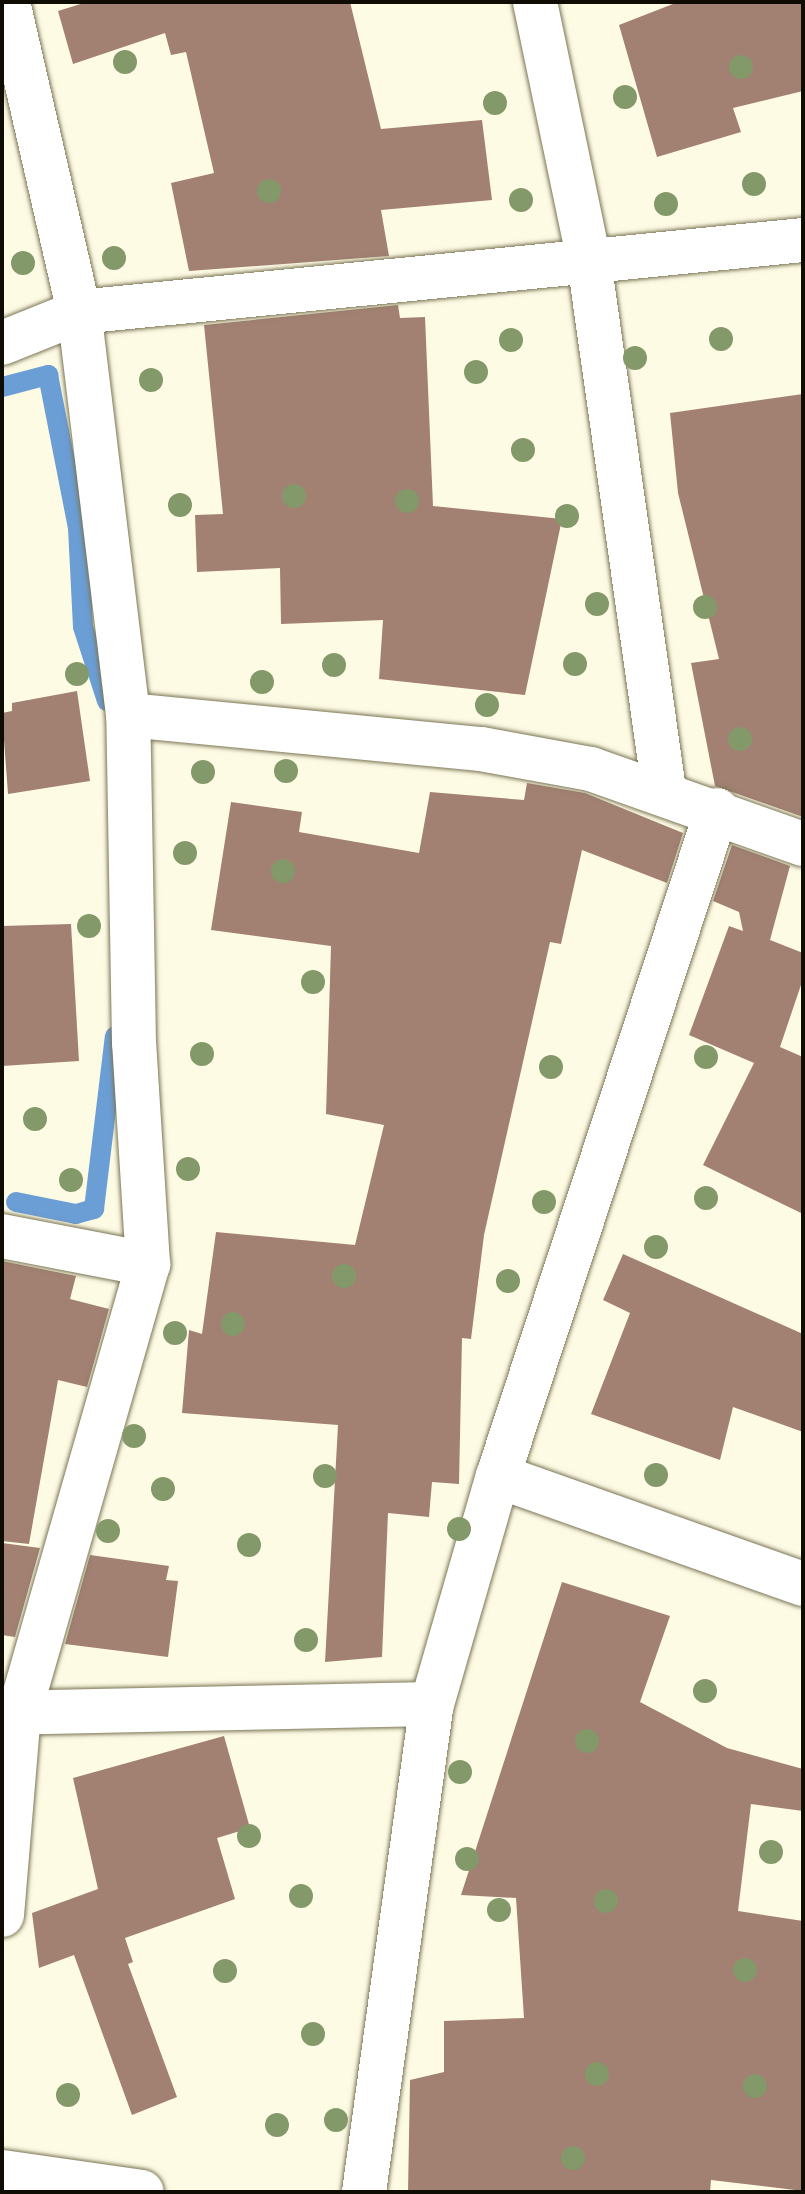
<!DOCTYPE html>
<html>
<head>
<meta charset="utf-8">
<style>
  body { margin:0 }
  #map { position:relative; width:805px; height:2194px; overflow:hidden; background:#fefbe5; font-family:"Times New Roman",serif }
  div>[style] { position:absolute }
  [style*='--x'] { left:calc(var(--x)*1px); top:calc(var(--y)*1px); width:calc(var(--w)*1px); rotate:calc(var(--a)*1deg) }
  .stream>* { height:20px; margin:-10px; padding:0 10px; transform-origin:10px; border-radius:10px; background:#6b9ed5 }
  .building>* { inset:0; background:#a28172 }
  .roads { filter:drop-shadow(0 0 2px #7a7555) drop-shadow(0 0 2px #7a7555) }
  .street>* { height:44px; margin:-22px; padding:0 22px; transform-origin:22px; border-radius:22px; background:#fff }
  .trees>* { width:24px; height:24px; margin:-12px; border-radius:50%; background:#84996a }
  span { translate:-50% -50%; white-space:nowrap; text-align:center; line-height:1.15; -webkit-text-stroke:6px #fff; paint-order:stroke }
  .frame { position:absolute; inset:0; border:4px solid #0f0d03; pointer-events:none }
</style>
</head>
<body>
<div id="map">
  <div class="stream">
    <i style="--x:2;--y:387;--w:48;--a:-14.6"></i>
    <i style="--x:48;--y:375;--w:156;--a:78.9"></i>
    <i style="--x:78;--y:528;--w:99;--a:87.1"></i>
    <i style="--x:83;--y:627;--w:78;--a:72"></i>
    <i style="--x:16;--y:1202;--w:61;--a:11.3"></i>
    <i style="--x:76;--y:1214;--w:19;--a:-16"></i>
    <i style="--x:94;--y:1209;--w:174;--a:-83.1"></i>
  </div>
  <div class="building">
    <i style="clip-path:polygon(87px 2px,350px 2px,381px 129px,482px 120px,492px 200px,381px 210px,389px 256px,189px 271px,171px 183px,214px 173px,186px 52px,171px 55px,165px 33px,73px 64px,58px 11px)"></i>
    <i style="clip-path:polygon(678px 2px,803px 2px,803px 91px,733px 108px,741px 132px,657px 157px,619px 25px)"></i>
    <i style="clip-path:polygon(398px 305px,400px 318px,425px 317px,433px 506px,562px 519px,525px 695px,379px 679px,383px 620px,281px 624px,280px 568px,197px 572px,195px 515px,223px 514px,204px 325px)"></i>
    <i style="clip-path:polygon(803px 394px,803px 817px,715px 786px,691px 663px,719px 659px,678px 493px,670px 413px)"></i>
    <i style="clip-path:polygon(77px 691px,90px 781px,8px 794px,2px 713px,12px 711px,12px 703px)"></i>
    <i style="clip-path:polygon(527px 783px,585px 793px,683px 833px,667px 883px,582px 850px,561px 944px,550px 942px,484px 1235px,471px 1339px,462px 1338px,459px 1484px,432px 1482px,429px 1517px,388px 1513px,382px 1657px,325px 1662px,338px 1425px,182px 1413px,189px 1330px,202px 1334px,216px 1232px,355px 1245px,384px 1125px,326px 1114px,331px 946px,211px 930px,231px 802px,302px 812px,299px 832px,419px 853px,430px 792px,524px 800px)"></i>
    <i style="clip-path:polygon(732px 845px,790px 866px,770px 940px,803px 953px,803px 979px,780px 1047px,803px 1057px,803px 1214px,703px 1165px,754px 1063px,689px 1035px,729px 926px,743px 931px,739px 912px,713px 901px)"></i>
    <i style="clip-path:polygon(71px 924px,79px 1061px,2px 1066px,2px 926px)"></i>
    <i style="clip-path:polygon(623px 1254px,803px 1334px,803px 1432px,733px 1407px,720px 1460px,591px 1414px,630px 1313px,603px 1300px)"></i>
    <i style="clip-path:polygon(2px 1261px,76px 1276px,70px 1299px,109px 1309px,87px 1387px,58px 1380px,29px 1544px,2px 1541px)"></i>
    <i style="clip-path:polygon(2px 1543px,40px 1548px,15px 1637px,2px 1635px)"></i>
    <i style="clip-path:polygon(90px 1555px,169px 1566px,166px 1580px,178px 1581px,168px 1657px,65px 1644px)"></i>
    <i style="clip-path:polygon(562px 1582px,670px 1616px,640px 1702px,727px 1748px,803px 1769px,803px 1811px,751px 1804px,738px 1911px,803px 1921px,803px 2191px,711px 2180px,710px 2192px,408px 2192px,410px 2080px,444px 2072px,444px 2021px,524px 2018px,516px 1898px,461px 1895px)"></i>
    <i style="clip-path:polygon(224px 1736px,250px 1828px,217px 1838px,235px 1899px,125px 1938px,133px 1962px,128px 1964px,177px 2097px,132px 2115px,74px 1955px,39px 1968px,32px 1913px,98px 1889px,73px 1778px)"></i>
  </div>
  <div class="roads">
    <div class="street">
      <i style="--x:535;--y:2;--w:265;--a:78.2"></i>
      <i style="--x:589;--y:261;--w:534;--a:81.93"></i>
      <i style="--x:2;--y:343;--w:83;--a:-21.9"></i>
      <i style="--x:79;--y:312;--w:728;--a:-5.68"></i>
      <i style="--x:128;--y:715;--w:355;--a:5.5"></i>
      <i style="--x:481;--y:749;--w:112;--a:10.3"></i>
      <i style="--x:591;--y:769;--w:225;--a:19.5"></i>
      <i style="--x:2;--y:1236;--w:149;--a:10.9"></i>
      <i style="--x:498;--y:1476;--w:324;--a:19.5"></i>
      <i style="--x:2;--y:1713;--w:430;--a:-1.2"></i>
      <i style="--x:2;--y:1915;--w:202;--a:-85.2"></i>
      <i style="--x:19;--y:1714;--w:468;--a:-74"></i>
      <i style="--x:148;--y:1264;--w:221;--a:-93.6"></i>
      <i style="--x:134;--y:1043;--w:328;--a:-91"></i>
      <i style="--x:128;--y:715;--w:406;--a:-96.9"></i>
      <i style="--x:79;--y:312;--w:318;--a:-102.9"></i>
      <i style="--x:2;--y:2172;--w:141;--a:8.1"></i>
      <i style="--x:364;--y:2192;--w:493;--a:-82.1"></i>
      <i style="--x:432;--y:1704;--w:237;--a:-73.9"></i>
      <i style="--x:498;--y:1476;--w:701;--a:-71.8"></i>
    </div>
  </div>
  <div class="trees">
    <i style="left:125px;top:62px"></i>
    <i style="left:741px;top:67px"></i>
    <i style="left:625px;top:97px"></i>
    <i style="left:495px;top:103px"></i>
    <i style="left:754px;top:184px"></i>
    <i style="left:269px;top:191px"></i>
    <i style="left:521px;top:200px"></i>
    <i style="left:666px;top:204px"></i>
    <i style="left:114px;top:258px"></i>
    <i style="left:23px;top:263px"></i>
    <i style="left:721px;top:339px"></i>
    <i style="left:511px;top:340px"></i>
    <i style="left:635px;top:358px"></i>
    <i style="left:476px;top:372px"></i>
    <i style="left:151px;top:380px"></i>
    <i style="left:523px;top:450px"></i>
    <i style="left:294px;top:496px"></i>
    <i style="left:407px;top:501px"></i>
    <i style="left:180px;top:505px"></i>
    <i style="left:567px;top:516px"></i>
    <i style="left:597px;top:604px"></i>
    <i style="left:705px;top:607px"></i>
    <i style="left:575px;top:664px"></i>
    <i style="left:334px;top:665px"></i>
    <i style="left:77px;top:674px"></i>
    <i style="left:262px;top:682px"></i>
    <i style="left:487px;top:705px"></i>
    <i style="left:740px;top:739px"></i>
    <i style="left:286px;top:771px"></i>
    <i style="left:203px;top:772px"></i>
    <i style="left:185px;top:853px"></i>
    <i style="left:283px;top:871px"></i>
    <i style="left:89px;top:926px"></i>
    <i style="left:313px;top:982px"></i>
    <i style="left:202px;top:1054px"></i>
    <i style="left:706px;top:1057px"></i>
    <i style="left:551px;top:1067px"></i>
    <i style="left:35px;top:1119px"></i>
    <i style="left:188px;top:1169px"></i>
    <i style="left:71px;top:1180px"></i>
    <i style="left:706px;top:1198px"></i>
    <i style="left:544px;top:1202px"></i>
    <i style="left:656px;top:1247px"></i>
    <i style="left:344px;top:1276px"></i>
    <i style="left:508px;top:1281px"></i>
    <i style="left:233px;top:1324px"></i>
    <i style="left:175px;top:1333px"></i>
    <i style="left:134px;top:1436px"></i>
    <i style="left:656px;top:1475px"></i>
    <i style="left:325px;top:1476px"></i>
    <i style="left:163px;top:1489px"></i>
    <i style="left:459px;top:1529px"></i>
    <i style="left:108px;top:1531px"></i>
    <i style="left:249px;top:1545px"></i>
    <i style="left:306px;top:1640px"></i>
    <i style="left:705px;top:1691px"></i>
    <i style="left:587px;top:1741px"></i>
    <i style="left:460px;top:1772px"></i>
    <i style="left:249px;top:1836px"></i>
    <i style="left:771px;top:1852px"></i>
    <i style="left:467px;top:1859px"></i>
    <i style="left:301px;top:1896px"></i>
    <i style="left:606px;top:1901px"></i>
    <i style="left:499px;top:1910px"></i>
    <i style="left:745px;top:1970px"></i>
    <i style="left:225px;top:1971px"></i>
    <i style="left:313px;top:2034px"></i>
    <i style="left:597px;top:2074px"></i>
    <i style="left:755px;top:2086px"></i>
    <i style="left:68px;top:2095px"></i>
    <i style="left:336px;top:2120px"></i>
    <i style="left:277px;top:2125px"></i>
    <i style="left:573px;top:2158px"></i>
  </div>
  <div class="frame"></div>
</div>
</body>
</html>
